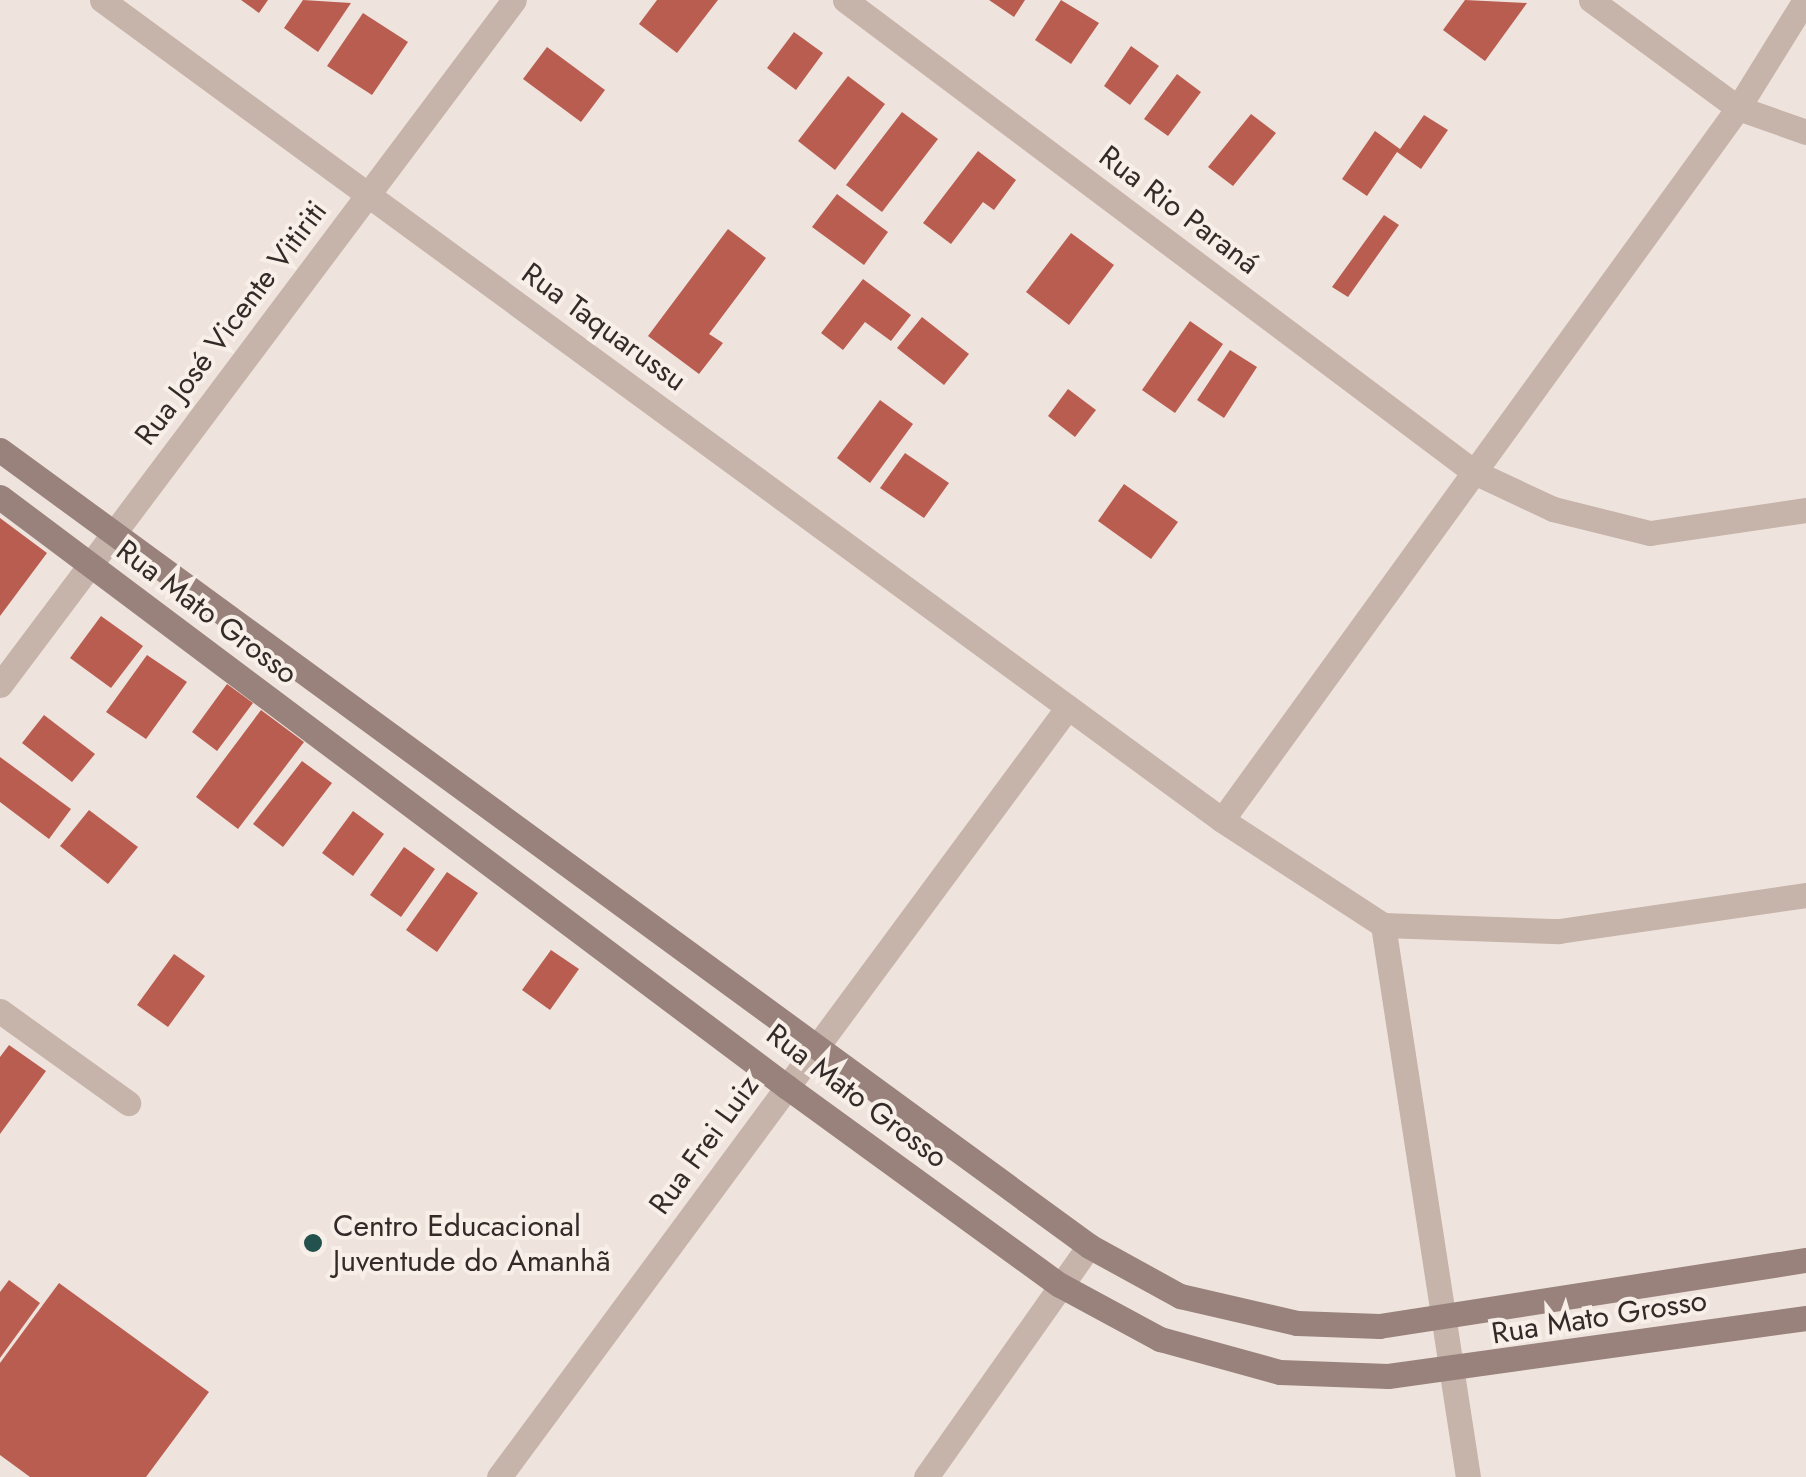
<!DOCTYPE html>
<html>
<head>
<meta charset="utf-8">
<style>
  body { margin:0 }
  #map { position:relative; width:1806px; height:1477px; overflow:hidden; background:#efe4dd; font-family:Jost,sans-serif }
  div>[style] { position:absolute }
  [style*='--x'] { left:calc(var(--x)*1px); top:calc(var(--y)*1px); width:calc(var(--w)*1px); rotate:calc(var(--a)*1deg) }
  .building>* { inset:0; background:#b95d51 }
  .street>* { height:25px; margin:-12.5px; padding:0 12.5px; transform-origin:12.5px; border-radius:12.5px; background:#c6b3aa }
  .secondary>* { height:25px; margin:-12.5px; padding:0 12.5px; transform-origin:12.5px; border-radius:12.5px; background:#99827c }
  .dots>* { width:28px; height:28px; translate:-50% -50%; box-sizing:border-box; border:5px solid #f7efe8; border-radius:50% }
  span { translate:-50% -50%; white-space:nowrap; text-align:center; line-height:1.15; -webkit-text-stroke:8px #f7efe8; paint-order:stroke }
  .street-label { font-size:30px; color:#342b29 }
  .poi-label { font-size:30px; color:#342b29 }
  .left { translate:0 -50%; text-align:left }
</style>
</head>
<body>
<div id="map">
  <div class="building">
    <i style="clip-path:polygon(241px 0,268px 0,259px 13px)"></i>
    <i style="clip-path:polygon(303px 0,351px 3px,318px 52px,284px 28px)"></i>
    <i style="clip-path:polygon(657px 0,718px 0,677px 53px,639px 24px)"></i>
    <i style="clip-path:polygon(989px 0,1025px 0,1014px 17px)"></i>
    <i style="clip-path:polygon(1061px 0,1099px 23px,1071px 64px,1035px 40px)"></i>
    <i style="clip-path:polygon(1465px 0,1527px 3px,1485px 61px,1443px 30px)"></i>
    <i style="clip-path:polygon(363px 13px,408px 42px,372px 95px,327px 66px)"></i>
    <i style="clip-path:polygon(794px 32px,823px 53px,796px 90px,767px 68px)"></i>
    <i style="clip-path:polygon(1131px 46px,1159px 66px,1130px 105px,1104px 86px)"></i>
    <i style="clip-path:polygon(547px 47px,605px 90px,581px 122px,523px 79px)"></i>
    <i style="clip-path:polygon(1177px 74px,1201px 92px,1168px 136px,1144px 119px)"></i>
    <i style="clip-path:polygon(848px 76px,885px 104px,835px 170px,798px 141px)"></i>
    <i style="clip-path:polygon(902px 112px,938px 139px,882px 212px,846px 185px)"></i>
    <i style="clip-path:polygon(1251px 114px,1276px 133px,1233px 186px,1208px 167px)"></i>
    <i style="clip-path:polygon(1424px 115px,1448px 130px,1421px 169px,1397px 152px,1367px 196px,1342px 179px,1375px 131px,1400px 149px)"></i>
    <i style="clip-path:polygon(978px 151px,1016px 180px,994px 210px,983px 202px,951px 244px,923px 223px)"></i>
    <i style="clip-path:polygon(837px 194px,888px 232px,864px 265px,812px 227px)"></i>
    <i style="clip-path:polygon(1384px 215px,1399px 225px,1348px 297px,1332px 287px)"></i>
    <i style="clip-path:polygon(728px 229px,766px 258px,709px 334px,723px 343px,699px 374px,648px 336px)"></i>
    <i style="clip-path:polygon(1071px 233px,1114px 265px,1069px 325px,1026px 292px)"></i>
    <i style="clip-path:polygon(863px 279px,911px 315px,891px 341px,865px 322px,843px 350px,821px 333px)"></i>
    <i style="clip-path:polygon(922px 317px,969px 354px,944px 385px,897px 348px)"></i>
    <i style="clip-path:polygon(1190px 321px,1223px 344px,1175px 413px,1142px 390px)"></i>
    <i style="clip-path:polygon(1230px 350px,1257px 367px,1224px 418px,1197px 400px)"></i>
    <i style="clip-path:polygon(1068px 389px,1096px 410px,1075px 437px,1048px 416px)"></i>
    <i style="clip-path:polygon(880px 400px,913px 424px,870px 483px,837px 458px)"></i>
    <i style="clip-path:polygon(905px 453px,949px 483px,924px 518px,880px 488px)"></i>
    <i style="clip-path:polygon(1124px 484px,1178px 522px,1151px 559px,1098px 521px)"></i>
    <i style="clip-path:polygon(0 518px,47px 553px,0 616px)"></i>
    <i style="clip-path:polygon(101px 616px,143px 646px,111px 688px,70px 658px)"></i>
    <i style="clip-path:polygon(147px 655px,187px 682px,146px 739px,106px 712px)"></i>
    <i style="clip-path:polygon(227px 684px,253px 703px,217px 751px,192px 732px)"></i>
    <i style="clip-path:polygon(261px 710px,304px 742px,238px 829px,196px 797px)"></i>
    <i style="clip-path:polygon(44px 715px,95px 754px,72px 782px,22px 743px)"></i>
    <i style="clip-path:polygon(0 757px,71px 809px,49px 839px,0 802px)"></i>
    <i style="clip-path:polygon(302px 761px,332px 783px,283px 847px,253px 824px)"></i>
    <i style="clip-path:polygon(89px 810px,138px 847px,108px 884px,60px 846px)"></i>
    <i style="clip-path:polygon(353px 811px,384px 834px,353px 876px,322px 853px)"></i>
    <i style="clip-path:polygon(404px 847px,435px 869px,401px 917px,370px 895px)"></i>
    <i style="clip-path:polygon(447px 872px,478px 893px,437px 952px,406px 930px)"></i>
    <i style="clip-path:polygon(551px 950px,579px 969px,550px 1010px,522px 990px)"></i>
    <i style="clip-path:polygon(174px 954px,205px 976px,168px 1027px,137px 1005px)"></i>
    <i style="clip-path:polygon(9px 1045px,46px 1071px,0 1134px,0 1057px)"></i>
    <i style="clip-path:polygon(9px 1280px,40px 1303px,0 1358px,0 1292px)"></i>
    <i style="clip-path:polygon(59px 1283px,209px 1392px,146px 1477px,30px 1477px,0 1455px,0 1363px)"></i>
  </div>
  <div class="street">
    <i style="--x:102;--y:0;--w:1388;--a:36.21"></i>
    <i style="--x:1222;--y:820;--w:192;--a:33.1"></i>
    <i style="--x:1383;--y:925;--w:176;--a:2"></i>
    <i style="--x:1559;--y:931;--w:250;--a:-8.3"></i>
    <i style="--x:845;--y:0;--w:786;--a:36.88"></i>
    <i style="--x:1474;--y:472;--w:87;--a:25.1"></i>
    <i style="--x:1553;--y:509;--w:100;--a:13.9"></i>
    <i style="--x:1650;--y:533;--w:158;--a:-8.4"></i>
    <i style="--x:1591;--y:0;--w:182;--a:36.3"></i>
    <i style="--x:1738;--y:108;--w:72;--a:19.4"></i>
    <i style="--x:0;--y:685;--w:856;--a:-53.12"></i>
    <i style="--x:1222;--y:820;--w:879;--a:-54.07"></i>
    <i style="--x:1738;--y:108;--w:127;--a:-58.2"></i>
    <i style="--x:1383;--y:925;--w:559;--a:81.25"></i>
    <i style="--x:0;--y:1011;--w:158;--a:35.7"></i>
    <i style="--x:499;--y:1477;--w:957;--a:-53.54"></i>
    <i style="--x:926;--y:1477;--w:283;--a:-54.8"></i>
  </div>
  <div class="secondary">
    <i style="--x:0;--y:450;--w:1349;--a:36.16"></i>
    <i style="--x:1089;--y:1246;--w:104;--a:28.8"></i>
    <i style="--x:1180;--y:1296;--w:120;--a:13"></i>
    <i style="--x:1297;--y:1323;--w:82;--a:2.1"></i>
    <i style="--x:1379;--y:1326;--w:432;--a:-8.8"></i>
    <i style="--x:0;--y:497;--w:984;--a:36.86"></i>
    <i style="--x:787;--y:1087;--w:337;--a:36"></i>
    <i style="--x:1060;--y:1285;--w:114;--a:28.4"></i>
    <i style="--x:1160;--y:1339;--w:124;--a:15.4"></i>
    <i style="--x:1280;--y:1372;--w:108;--a:2.1"></i>
    <i style="--x:1388;--y:1376;--w:422;--a:-7.9"></i>
  </div>
  <div class="dots">
    <i style="left:313px;top:1243px;background:#23514e"></i>
  </div>
  <div class="street-label">
    <span style="left:1179px;top:210px;rotate:37deg">Rua Rio Paraná</span>
    <span style="left:231px;top:323px;rotate:-53deg">Rua José Vicente Vitiriti</span>
    <span style="left:604px;top:327px;rotate:36deg">Rua Taquarussu</span>
    <span style="left:207px;top:612px;rotate:37deg">Rua Mato Grosso</span>
    <span style="left:857px;top:1096px;rotate:37deg">Rua Mato Grosso</span>
    <span style="left:704px;top:1145px;rotate:-54deg">Rua Frei Luiz</span>
    <span style="left:1599px;top:1317px;rotate:-9deg">Rua Mato Grosso</span>
  </div>
  <div class="poi-label">
    <span class="left" style="left:333px;top:1243px">Centro Educacional<br>Juventude do Amanhã</span>
  </div>
</div>
</body>
</html>
